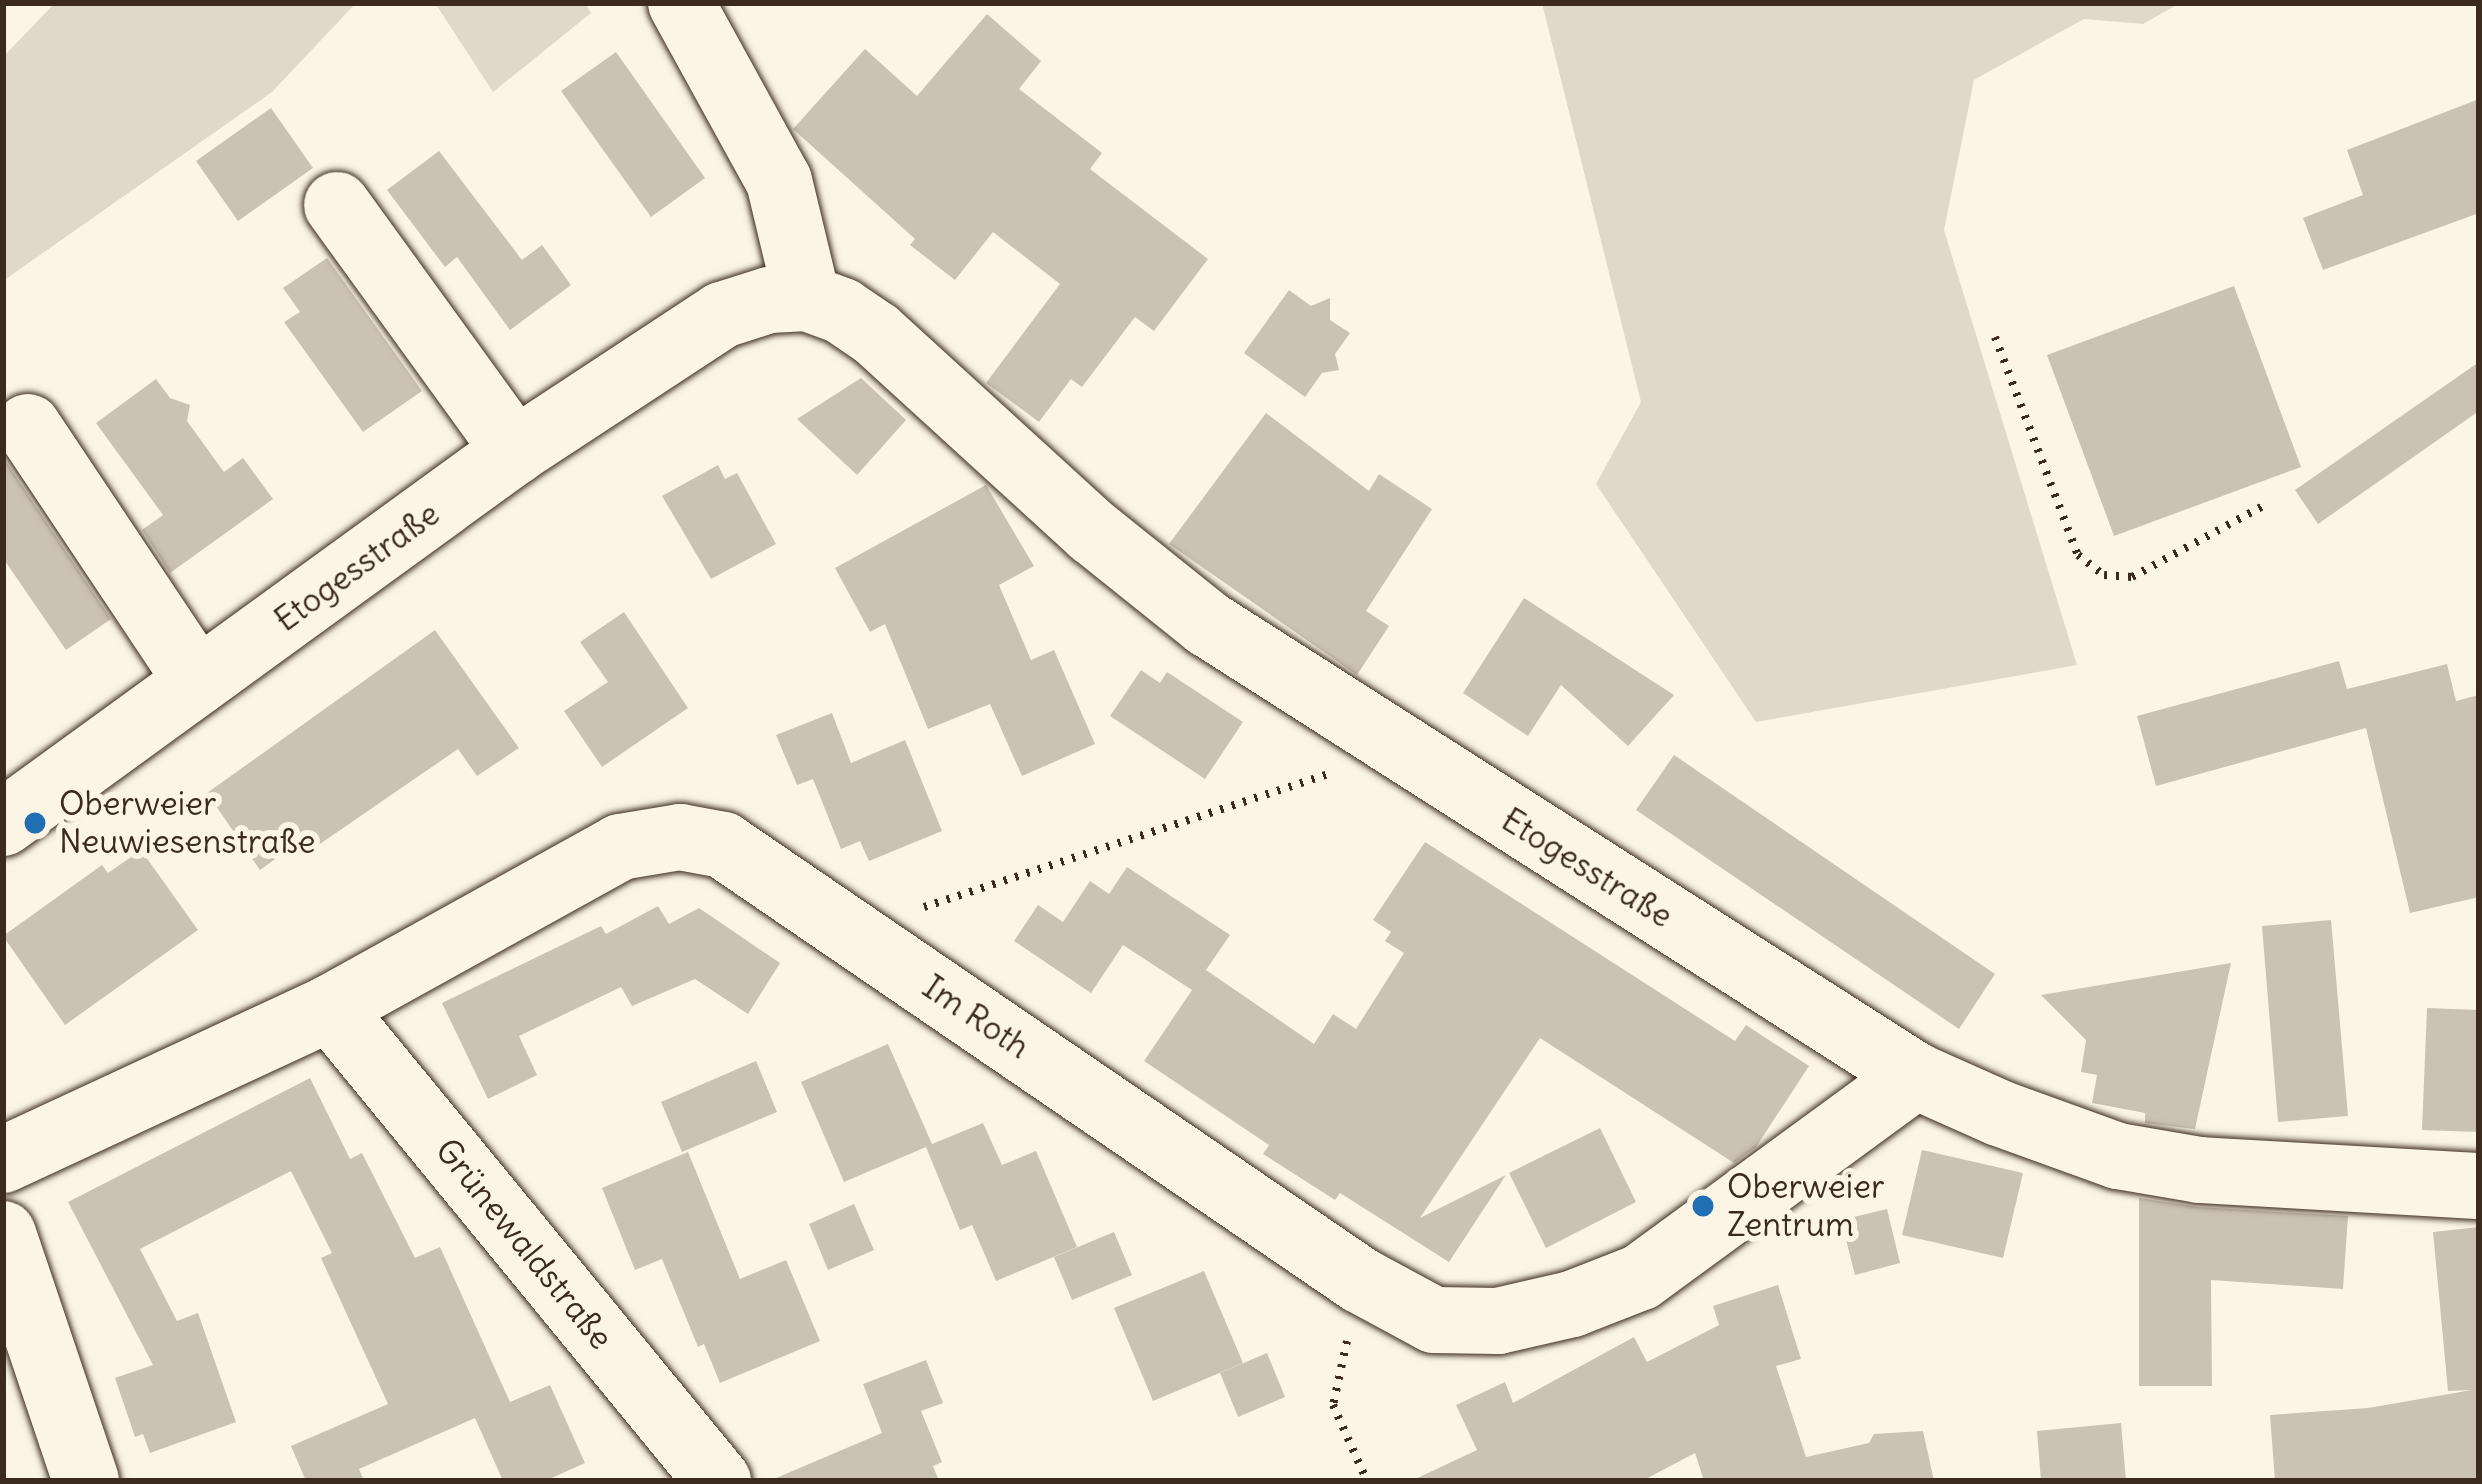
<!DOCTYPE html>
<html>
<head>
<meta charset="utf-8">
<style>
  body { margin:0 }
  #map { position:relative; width:2482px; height:1484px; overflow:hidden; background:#fcf5e5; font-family:Delius,sans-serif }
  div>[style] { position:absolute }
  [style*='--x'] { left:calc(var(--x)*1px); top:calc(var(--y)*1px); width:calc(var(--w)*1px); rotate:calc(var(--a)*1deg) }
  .green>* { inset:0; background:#e0d8c8 }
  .building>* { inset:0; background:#ccc2b3 }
  .path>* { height:8px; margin-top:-4px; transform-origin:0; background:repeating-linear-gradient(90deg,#3b2a1e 0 3px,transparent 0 12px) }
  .roads { filter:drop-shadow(0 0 3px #3b2a1e) drop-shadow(0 0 3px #3b2a1e) }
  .minor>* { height:66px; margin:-33px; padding:0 33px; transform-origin:33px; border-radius:33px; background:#fcf5e5 }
  .dots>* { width:33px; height:33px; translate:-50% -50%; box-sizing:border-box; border:6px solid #fcf5e5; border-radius:50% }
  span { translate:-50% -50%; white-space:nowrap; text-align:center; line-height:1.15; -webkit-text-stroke:12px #fcf5e5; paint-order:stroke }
  .street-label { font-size:33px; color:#3b2a1e }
  .poi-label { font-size:33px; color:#3b2a1e }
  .left { translate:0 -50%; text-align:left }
  .frame { position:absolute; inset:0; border:6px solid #3b2a1e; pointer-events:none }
</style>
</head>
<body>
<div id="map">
  <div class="green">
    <i style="clip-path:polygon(55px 3px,356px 3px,272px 92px,3px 281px,3px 57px)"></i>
    <i style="clip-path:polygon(435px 3px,585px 3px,591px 13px,493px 92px)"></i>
    <i style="clip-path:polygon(1542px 3px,2180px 3px,2143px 24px,2084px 19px,1974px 80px,1944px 230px,2077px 665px,1756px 722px,1596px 484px,1641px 402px)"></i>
  </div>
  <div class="building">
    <i style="clip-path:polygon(987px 14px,1041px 61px,1019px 89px,1102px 153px,1090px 169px,1208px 259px,1154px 331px,1135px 317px,1082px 387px,1071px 379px,1039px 422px,986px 383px,1060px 284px,993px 232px,955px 280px,910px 245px,915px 239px,793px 129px,865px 49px,917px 96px)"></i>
    <i style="clip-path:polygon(616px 52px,705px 178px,651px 217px,561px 91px)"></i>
    <i style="clip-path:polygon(2479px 99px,2479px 213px,2323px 270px,2303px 218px,2363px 195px,2347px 150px)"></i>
    <i style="clip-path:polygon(271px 108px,313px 168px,238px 221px,196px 161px)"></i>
    <i style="clip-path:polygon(439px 151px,522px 260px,542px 245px,571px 285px,510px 330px,457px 257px,445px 267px,387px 190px)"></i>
    <i style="clip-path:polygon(327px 258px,422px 391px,363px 432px,284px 322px,300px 312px,283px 288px)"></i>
    <i style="clip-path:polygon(2234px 286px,2301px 467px,2114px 536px,2047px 355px)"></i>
    <i style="clip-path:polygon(1289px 290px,1311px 306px,1330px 298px,1330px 320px,1350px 333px,1335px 354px,1339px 370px,1322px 373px,1305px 397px,1244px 353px)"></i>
    <i style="clip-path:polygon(2479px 362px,2479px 411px,2318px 524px,2295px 490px)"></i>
    <i style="clip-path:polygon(861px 378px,906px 420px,857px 475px,797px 419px)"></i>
    <i style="clip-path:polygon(156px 379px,170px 398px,190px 405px,187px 421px,224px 472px,243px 458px,273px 499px,170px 573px,142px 530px,163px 515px,96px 423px)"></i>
    <i style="clip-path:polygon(1266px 413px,1369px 491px,1379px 474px,1432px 509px,1366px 611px,1389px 626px,1357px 675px,1169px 544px)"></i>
    <i style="clip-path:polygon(3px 457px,111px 619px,66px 650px,3px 558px)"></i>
    <i style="clip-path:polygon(718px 465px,725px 479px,737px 473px,776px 544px,711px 579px,662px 496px)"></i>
    <i style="clip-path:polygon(986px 485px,1034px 566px,999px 585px,1031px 660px,1054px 650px,1095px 744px,1022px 776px,990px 704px,928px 729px,885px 624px,870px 632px,835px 568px)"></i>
    <i style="clip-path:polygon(1524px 598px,1674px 695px,1628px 746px,1561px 685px,1528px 736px,1463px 693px)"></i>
    <i style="clip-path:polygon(624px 612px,688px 708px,602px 767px,564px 711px,608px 682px,580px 642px)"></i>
    <i style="clip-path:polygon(435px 630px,519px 748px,477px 776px,458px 749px,317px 846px,309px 835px,260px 870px,207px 793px)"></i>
    <i style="clip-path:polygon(2339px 661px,2347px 689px,2447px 664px,2456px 701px,2479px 695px,2479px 897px,2410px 913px,2366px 728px,2156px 786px,2137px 716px)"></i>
    <i style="clip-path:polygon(1141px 670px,1160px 683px,1167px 672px,1243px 722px,1205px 779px,1110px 716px)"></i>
    <i style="clip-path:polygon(832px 713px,851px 763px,905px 740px,942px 831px,869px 861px,860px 841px,841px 849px,813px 779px,797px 785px,776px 735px)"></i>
    <i style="clip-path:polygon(1674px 755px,1995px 974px,1959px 1029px,1636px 810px)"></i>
    <i style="clip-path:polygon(1425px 842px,1735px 1041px,1746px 1025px,1809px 1066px,1756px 1147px,1734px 1163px,1540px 1038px,1420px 1218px,1506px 1175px,1449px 1262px,1340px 1193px,1335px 1200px,1263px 1154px,1269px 1145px,1144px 1061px,1192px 990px,1123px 945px,1091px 993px,1014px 941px,1038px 905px,1063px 922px,1090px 881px,1109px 894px,1127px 867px,1230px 935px,1206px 970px,1314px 1044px,1333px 1014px,1356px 1029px,1404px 953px,1385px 941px,1391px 932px,1373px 920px)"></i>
    <i style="clip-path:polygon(141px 850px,198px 930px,65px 1025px,3px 936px,102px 865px,108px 873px)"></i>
    <i style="clip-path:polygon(658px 906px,669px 924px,699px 908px,780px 963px,748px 1014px,695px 979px,632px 1006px,621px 987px,519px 1036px,537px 1075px,488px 1099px,442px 1003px,601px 926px,606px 934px)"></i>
    <i style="clip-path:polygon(2331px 920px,2348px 1116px,2278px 1122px,2262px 926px)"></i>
    <i style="clip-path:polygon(2231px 963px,2195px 1129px,2145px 1123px,2145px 1113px,2092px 1103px,2097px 1075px,2081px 1072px,2086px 1040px,2041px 995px)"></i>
    <i style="clip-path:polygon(2427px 1008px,2479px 1010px,2479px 1132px,2422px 1130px)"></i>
    <i style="clip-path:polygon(888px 1044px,932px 1144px,983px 1123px,1002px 1165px,1036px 1151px,1077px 1247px,996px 1281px,972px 1225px,960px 1230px,926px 1147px,844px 1182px,801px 1082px)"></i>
    <i style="clip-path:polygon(756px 1061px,777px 1112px,682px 1152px,661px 1102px)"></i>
    <i style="clip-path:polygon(310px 1078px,350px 1159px,362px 1153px,415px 1258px,440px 1247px,510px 1402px,550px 1385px,585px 1463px,545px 1481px,503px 1481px,475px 1418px,359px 1469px,364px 1481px,306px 1481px,291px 1446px,388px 1404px,321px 1258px,332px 1253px,291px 1171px,140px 1249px,177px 1321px,198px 1313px,236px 1422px,150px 1453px,143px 1434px,135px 1437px,115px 1378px,153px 1365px,68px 1202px)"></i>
    <i style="clip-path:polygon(1600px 1128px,1636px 1202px,1546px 1248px,1509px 1173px)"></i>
    <i style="clip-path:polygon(1922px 1150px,2023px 1173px,2003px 1258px,1902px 1235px)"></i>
    <i style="clip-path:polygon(688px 1152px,740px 1279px,786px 1260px,820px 1341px,720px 1383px,704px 1344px,698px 1347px,662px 1259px,635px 1270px,602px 1188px)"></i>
    <i style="clip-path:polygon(2139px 1198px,2198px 1207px,2348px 1216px,2343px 1289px,2211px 1280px,2212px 1386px,2139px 1386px)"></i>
    <i style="clip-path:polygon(854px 1204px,874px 1250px,828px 1270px,809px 1224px)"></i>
    <i style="clip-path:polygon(1887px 1209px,1900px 1263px,1855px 1275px,1841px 1220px)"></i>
    <i style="clip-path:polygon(2479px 1227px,2479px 1481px,2275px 1481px,2270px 1415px,2368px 1408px,2472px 1390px,2448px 1391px,2433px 1232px)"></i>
    <i style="clip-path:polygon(1114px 1232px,1132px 1275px,1072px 1300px,1054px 1257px)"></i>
    <i style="clip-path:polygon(1204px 1271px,1243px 1363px,1153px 1401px,1114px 1308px)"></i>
    <i style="clip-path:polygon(1778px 1285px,1801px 1359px,1776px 1366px,1806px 1457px,1869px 1443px,1874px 1434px,1923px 1431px,1934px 1481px,1704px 1481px,1695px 1453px,1642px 1481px,1411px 1481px,1477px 1450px,1456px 1405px,1505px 1382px,1513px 1403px,1634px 1337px,1647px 1362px,1719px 1325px,1713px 1306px)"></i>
    <i style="clip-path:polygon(1267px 1353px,1285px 1397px,1238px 1417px,1220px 1373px)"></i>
    <i style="clip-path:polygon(926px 1360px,943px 1403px,921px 1411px,942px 1462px,933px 1466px,939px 1481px,769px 1481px,882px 1433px,863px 1384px)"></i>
    <i style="clip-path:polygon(2121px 1423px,2126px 1481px,2041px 1481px,2037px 1431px)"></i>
  </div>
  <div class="path">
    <i style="--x:1995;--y:337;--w:233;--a:69.2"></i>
    <i style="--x:2078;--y:555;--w:33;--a:38"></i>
    <i style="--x:2104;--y:575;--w:28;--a:4"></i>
    <i style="--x:2132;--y:577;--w:149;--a:-28.5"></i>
    <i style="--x:924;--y:907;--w:428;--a:-18.2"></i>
    <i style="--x:1347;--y:1341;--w:66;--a:102.3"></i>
    <i style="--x:1333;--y:1405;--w:83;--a:65.9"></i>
  </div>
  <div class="roads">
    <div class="minor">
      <i style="--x:681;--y:3;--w:203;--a:61.2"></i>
      <i style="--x:779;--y:181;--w:120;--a:76.5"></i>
      <i style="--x:337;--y:205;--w:304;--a:54.1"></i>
      <i style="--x:28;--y:427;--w:306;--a:56.3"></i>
      <i style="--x:3;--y:823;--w:633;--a:-36"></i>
      <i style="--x:515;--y:451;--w:248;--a:-33.3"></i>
      <i style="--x:722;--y:315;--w:49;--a:-17.7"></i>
      <i style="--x:769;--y:300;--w:38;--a:-3"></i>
      <i style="--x:807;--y:298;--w:37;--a:20"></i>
      <i style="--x:842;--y:311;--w:41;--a:34.1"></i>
      <i style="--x:876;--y:334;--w:294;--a:42.4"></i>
      <i style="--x:1093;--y:532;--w:147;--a:38.7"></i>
      <i style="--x:1208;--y:624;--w:840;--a:32.55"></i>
      <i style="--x:1916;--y:1076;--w:91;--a:24"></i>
      <i style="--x:1999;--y:1113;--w:127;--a:19.9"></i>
      <i style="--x:2118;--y:1156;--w:83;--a:9.7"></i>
      <i style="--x:2200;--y:1170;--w:279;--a:3.3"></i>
      <i style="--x:330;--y:1008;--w:612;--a:50.64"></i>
      <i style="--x:3;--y:1160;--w:361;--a:-24.9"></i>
      <i style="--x:330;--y:1008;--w:332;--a:-29"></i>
      <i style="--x:620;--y:847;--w:61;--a:-9.5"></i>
      <i style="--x:680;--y:837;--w:44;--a:10.5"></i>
      <i style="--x:723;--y:845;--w:771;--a:34.33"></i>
      <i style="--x:1360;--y:1280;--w:84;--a:28.4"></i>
      <i style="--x:1434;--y:1320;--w:64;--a:0.9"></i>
      <i style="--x:1498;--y:1321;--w:76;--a:-12.9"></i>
      <i style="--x:1572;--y:1304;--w:74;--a:-21.4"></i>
      <i style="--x:1641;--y:1277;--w:341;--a:-36.2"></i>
      <i style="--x:3;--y:1234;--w:261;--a:71.4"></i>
    </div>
  </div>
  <div class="dots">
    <i style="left:35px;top:823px;background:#1f6fb2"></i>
    <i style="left:1703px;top:1206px;background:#1f6fb2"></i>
  </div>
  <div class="street-label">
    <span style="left:357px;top:567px;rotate:-36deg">Etogesstraße</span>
    <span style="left:1587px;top:868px;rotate:32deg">Etogesstraße</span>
    <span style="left:976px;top:1017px;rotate:34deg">Im Roth</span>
    <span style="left:524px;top:1244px;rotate:51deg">Grünewaldstraße</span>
  </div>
  <div class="poi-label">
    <span class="left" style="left:59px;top:823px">Oberweier<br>Neuwiesenstraße</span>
    <span class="left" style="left:1727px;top:1206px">Oberweier<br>Zentrum</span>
  </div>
  <div class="frame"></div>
</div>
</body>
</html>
